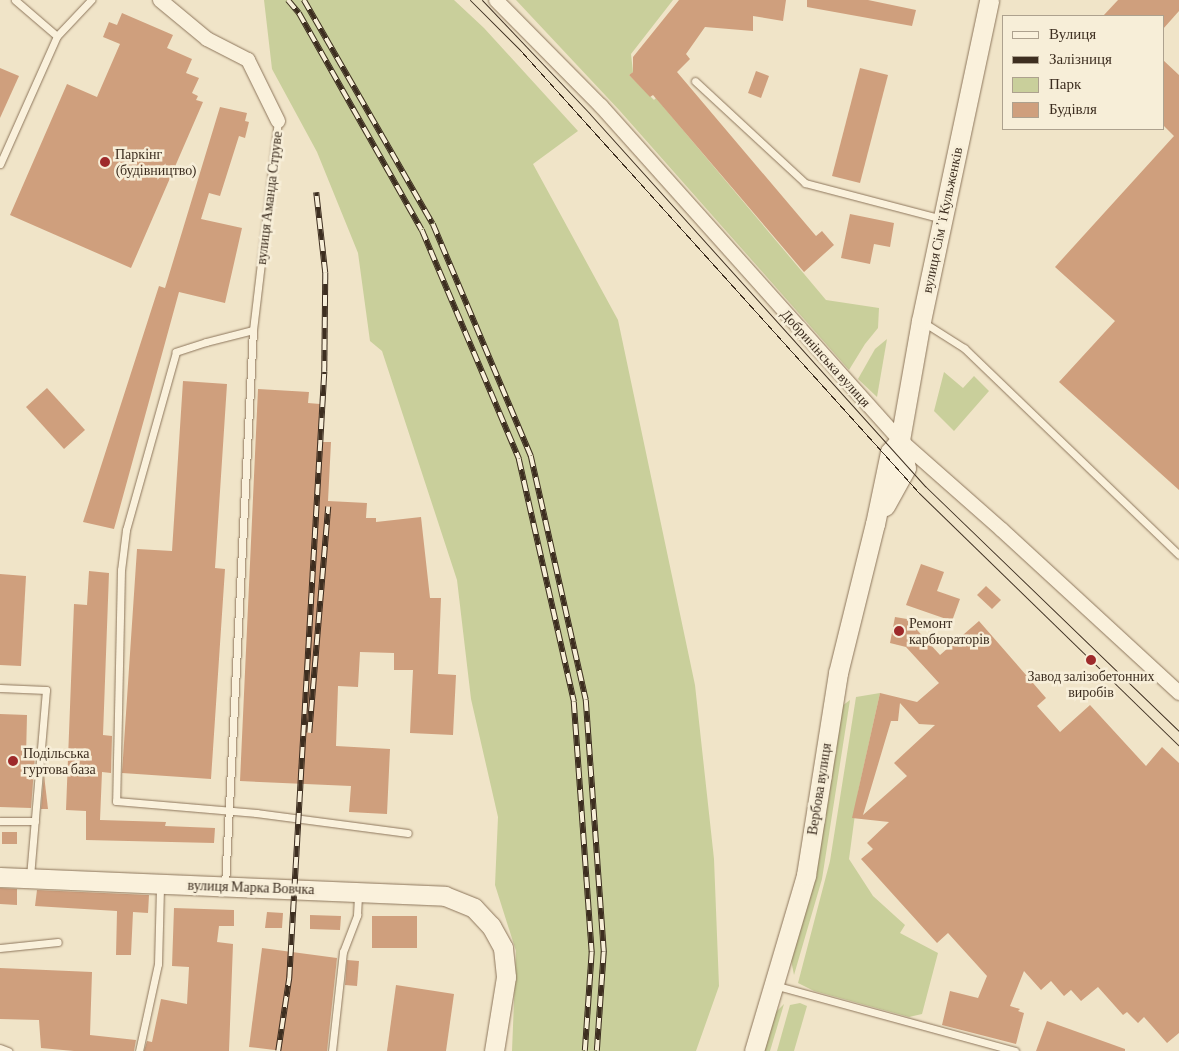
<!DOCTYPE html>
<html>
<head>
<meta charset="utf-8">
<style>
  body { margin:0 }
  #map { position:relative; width:1179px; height:1051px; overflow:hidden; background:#f0e4c8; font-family:"Crimson Pro",serif }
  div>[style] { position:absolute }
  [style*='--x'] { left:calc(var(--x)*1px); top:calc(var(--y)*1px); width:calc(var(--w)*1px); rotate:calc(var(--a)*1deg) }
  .green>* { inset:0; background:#c9cf9b }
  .building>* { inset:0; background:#cf9f7d }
  .roads { filter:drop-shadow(0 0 1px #8d765c) drop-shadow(0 0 1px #8d765c) }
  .lane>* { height:7px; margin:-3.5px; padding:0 3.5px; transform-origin:3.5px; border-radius:3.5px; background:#faf1dc }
  .street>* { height:14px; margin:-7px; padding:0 7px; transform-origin:7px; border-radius:7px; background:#faf1dc }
  .secondary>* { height:19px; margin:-9.5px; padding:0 9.5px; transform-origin:9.5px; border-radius:9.5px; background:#faf1dc }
  .tram>* { height:1px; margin:-0.5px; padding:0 0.5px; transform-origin:0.5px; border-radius:0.5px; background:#3d2e20 }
  .rail>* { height:5.5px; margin-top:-2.75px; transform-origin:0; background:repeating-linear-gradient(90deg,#f7eed8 0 11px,#3d2e20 0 22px); box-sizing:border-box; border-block:1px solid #3d2e20 }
  .dots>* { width:14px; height:14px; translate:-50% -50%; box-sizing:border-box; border:2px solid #f7eed8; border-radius:50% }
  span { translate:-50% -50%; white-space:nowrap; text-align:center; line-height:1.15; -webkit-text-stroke:5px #f7eed8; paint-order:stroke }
  .poi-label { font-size:14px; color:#3d2e20 }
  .left { translate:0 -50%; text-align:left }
  .street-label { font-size:14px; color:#3d2e20 }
  .legend { position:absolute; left:1002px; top:15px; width:162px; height:115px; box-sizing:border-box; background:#f7eed8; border:1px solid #ada18e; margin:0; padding:6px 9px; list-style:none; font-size:15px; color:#3d2e20 }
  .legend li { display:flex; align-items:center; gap:10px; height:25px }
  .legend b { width:25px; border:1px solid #ada18e }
</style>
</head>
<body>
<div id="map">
  <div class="green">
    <i style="clip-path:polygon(264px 0,454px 0,484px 28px,578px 131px,533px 164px,618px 320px,695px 685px,714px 859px,719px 986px,696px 1051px,512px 1051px,516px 951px,495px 885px,498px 817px,471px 699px,457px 580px,382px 351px,370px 341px,358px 253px,317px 152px,272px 69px)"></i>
    <i style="clip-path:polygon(516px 0,673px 0,631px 54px,633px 72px,629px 75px,654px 100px,656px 98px,826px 300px,879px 308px,878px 328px,865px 344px,849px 370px,620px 111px)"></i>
    <i style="clip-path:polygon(887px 339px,877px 397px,858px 379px,875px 349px)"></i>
    <i style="clip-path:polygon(944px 372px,963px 388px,974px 376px,989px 391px,954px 431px,934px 411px)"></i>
    <i style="clip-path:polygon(880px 693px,858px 792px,849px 859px,873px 896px,905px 925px,900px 933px,938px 953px,922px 1014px,909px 1017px,814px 991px,798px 983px,830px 861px,856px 697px)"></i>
    <i style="clip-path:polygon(850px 700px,822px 879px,794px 975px,791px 960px,810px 892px,842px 706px)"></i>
    <i style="clip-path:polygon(800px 1003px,807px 1006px,794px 1051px,777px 1051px,790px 1005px)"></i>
    <i style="clip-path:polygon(784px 1004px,770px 1051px,764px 1051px,775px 1013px)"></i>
  </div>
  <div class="building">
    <i style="clip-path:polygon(679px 0,786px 0,783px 21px,753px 16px,753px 31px,705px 27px,686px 54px,690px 59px,677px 72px,816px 236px,822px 231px,834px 245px,804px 272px,653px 95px,650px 97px,629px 75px,633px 72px,633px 57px)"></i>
    <i style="clip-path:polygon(807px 0,868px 0,916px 10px,912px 26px,807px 7px)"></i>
    <i style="clip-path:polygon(1118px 0,1179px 0,1179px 11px,1163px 29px,1163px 16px,1103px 16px)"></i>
    <i style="clip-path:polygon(122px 13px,173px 35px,167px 48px,192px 59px,186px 73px,199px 78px,192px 93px,198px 96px,196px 100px,203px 102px,131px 268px,10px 215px,67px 84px,97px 97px,120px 44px,103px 37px,109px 22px,117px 25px)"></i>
    <i style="clip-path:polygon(1163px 60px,1179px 75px,1179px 490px,1059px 382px,1115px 321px,1055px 267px,1174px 136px,1163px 125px)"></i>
    <i style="clip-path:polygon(0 68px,19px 76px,0 118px)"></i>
    <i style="clip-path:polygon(860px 68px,888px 75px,860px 183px,832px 176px)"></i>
    <i style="clip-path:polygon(756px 71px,769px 76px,761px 98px,748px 93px)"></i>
    <i style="clip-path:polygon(220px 107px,247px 113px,245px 121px,249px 122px,245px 138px,239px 136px,220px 196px,209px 193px,201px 219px,242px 228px,225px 303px,179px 292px,114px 529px,83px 522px,159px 286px,165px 288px)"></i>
    <i style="clip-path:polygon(850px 214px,894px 223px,890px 247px,874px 244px,870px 264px,841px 258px)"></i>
    <i style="clip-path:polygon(183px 381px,227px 384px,215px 568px,225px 569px,211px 779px,122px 773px,137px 549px,172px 551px)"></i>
    <i style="clip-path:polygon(47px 388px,85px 430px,64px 449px,26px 407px)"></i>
    <i style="clip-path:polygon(258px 389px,309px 392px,308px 403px,320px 404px,318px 442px,331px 442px,328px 501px,367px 503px,366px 518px,376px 518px,376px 522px,421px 517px,430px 598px,441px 598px,438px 674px,456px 675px,453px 735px,410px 733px,413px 670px,394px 670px,394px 653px,360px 652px,358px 687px,338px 686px,336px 746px,390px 749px,387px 814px,349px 812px,351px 786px,240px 781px)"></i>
    <i style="clip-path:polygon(921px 564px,944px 572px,937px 591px,960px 599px,952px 621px,906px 605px)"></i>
    <i style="clip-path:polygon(89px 571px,109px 573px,103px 735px,112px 736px,111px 773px,102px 772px,100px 820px,166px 822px,165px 826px,215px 828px,214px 843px,86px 840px,86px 811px,66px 810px,74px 604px,87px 605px)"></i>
    <i style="clip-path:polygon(0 574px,26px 576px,21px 666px,0 665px)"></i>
    <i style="clip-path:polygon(986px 586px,1001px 600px,992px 609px,977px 595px)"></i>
    <i style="clip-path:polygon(evenodd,895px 617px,907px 619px,940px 655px,979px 621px,1046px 698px,1037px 706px,1060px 732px,1090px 705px,1146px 766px,1162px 747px,1179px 763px,1179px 1033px,1167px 1043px,1144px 1017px,1138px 1023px,1127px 1012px,1123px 1015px,1098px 987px,1081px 1001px,1071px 990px,1064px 996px,1051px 981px,1041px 990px,1024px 971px,1010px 1006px,1020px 1009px,1018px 1011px,1024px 1013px,1016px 1044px,942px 1025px,950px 991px,978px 998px,987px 976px,948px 933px,937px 943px,861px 859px,873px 849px,867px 843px,889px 822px,852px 818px,880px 693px,917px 702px,939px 683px,906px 647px,890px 643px,895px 617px,900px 703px,919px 724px,935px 725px,894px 763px,907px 776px,863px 815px,891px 721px,898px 721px,900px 703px)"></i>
    <i style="clip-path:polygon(0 714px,27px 715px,26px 757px,35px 756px,31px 808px,0 807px)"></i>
    <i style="clip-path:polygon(44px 775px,48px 809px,41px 809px)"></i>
    <i style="clip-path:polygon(2px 832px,17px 832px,17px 844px,2px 844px)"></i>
    <i style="clip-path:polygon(0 888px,17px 889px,17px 905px,0 904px)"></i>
    <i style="clip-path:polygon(37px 890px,149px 895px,148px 913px,133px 912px,131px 955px,116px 955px,117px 911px,35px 906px)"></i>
    <i style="clip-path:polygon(174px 908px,234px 910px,234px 926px,219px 926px,217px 942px,233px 944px,229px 1051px,144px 1051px,147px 1041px,152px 1042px,161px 999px,187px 1004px,189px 967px,172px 966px)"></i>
    <i style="clip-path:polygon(267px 912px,283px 913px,282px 928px,265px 928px)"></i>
    <i style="clip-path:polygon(310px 915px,341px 916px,340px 930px,310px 929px)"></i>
    <i style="clip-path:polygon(372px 916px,417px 916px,417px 948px,372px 948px)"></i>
    <i style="clip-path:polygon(262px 948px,337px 958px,327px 1051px,283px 1051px,249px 1047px)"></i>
    <i style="clip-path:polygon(347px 960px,359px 961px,357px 986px,345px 985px)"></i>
    <i style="clip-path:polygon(0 968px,92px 972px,90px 1035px,136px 1040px,134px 1051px,74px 1051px,41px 1048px,39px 1020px,0 1019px)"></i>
    <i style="clip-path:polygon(396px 985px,454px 994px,446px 1051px,387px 1051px)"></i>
    <i style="clip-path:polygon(1047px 1021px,1125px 1049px,1125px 1051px,1036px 1051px)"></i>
  </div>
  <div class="roads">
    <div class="lane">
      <i style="--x:15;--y:0;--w:55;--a:40.6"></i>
      <i style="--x:695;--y:81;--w:150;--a:42.8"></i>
      <i style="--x:805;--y:183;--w:142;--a:14.7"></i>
      <i style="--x:0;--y:164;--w:140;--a:-66"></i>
      <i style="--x:57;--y:36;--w:50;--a:-46.6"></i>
      <i style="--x:923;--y:322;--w:49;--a:32.4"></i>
      <i style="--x:964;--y:348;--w:298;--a:43.9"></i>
      <i style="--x:253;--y:330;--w:49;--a:165.7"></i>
      <i style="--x:206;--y:342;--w:32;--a:162"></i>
      <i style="--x:176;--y:352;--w:185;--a:105.7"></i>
      <i style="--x:126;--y:530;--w:40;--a:97.1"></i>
      <i style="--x:121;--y:570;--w:231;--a:91.2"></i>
      <i style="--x:116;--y:801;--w:141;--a:4.9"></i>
      <i style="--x:256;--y:813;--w:153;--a:7.5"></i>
      <i style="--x:0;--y:688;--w:46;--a:2.5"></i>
      <i style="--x:46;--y:690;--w:189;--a:94.9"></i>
      <i style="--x:0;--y:821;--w:35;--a:0"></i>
      <i style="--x:225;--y:886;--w:557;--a:-87.12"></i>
      <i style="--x:253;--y:330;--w:210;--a:-83.2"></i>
      <i style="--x:0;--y:948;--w:58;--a:-5.9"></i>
      <i style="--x:774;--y:985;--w:250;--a:15.3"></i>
      <i style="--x:0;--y:1048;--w:9;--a:21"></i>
      <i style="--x:139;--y:1051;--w:89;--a:-77.7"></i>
      <i style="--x:158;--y:964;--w:78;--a:-88.5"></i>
      <i style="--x:332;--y:1051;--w:100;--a:-83.7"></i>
      <i style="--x:343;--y:952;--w:40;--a:-69"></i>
      <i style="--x:357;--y:915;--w:21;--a:-87"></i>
    </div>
    <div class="street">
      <i style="--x:160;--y:0;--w:61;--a:39.7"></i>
      <i style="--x:207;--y:39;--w:46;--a:27.1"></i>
      <i style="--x:248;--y:60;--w:68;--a:63.8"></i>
      <i style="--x:496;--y:0;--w:149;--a:45.3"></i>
      <i style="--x:601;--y:106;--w:448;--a:48.2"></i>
      <i style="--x:900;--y:440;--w:136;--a:41.4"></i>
      <i style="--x:1002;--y:530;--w:241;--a:42.6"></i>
    </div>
    <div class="secondary">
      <i style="--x:885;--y:506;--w:43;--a:-61.1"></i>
      <i style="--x:906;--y:468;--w:29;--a:-102"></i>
      <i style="--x:900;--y:440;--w:121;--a:-80"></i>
      <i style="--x:921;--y:321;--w:328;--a:-78"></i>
      <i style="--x:0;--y:877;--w:445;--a:2.4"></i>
      <i style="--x:445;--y:896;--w:31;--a:22"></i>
      <i style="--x:474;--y:908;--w:25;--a:47"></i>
      <i style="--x:491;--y:926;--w:25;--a:61"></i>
      <i style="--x:503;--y:948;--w:29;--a:84"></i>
      <i style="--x:506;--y:977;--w:75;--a:99.2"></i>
      <i style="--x:754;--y:1051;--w:184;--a:-73.5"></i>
      <i style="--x:806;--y:875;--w:205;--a:-81"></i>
      <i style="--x:838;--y:673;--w:154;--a:-76.1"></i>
      <i style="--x:875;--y:524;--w:74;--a:-78.2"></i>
      <i style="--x:890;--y:452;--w:16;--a:-50"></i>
    </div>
  </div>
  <div class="tram">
    <i style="--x:470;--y:0;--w:71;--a:45"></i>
    <i style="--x:520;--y:50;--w:596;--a:47.99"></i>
    <i style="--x:919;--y:493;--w:363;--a:44.2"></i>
    <i style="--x:482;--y:0;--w:157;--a:46.5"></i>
    <i style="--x:590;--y:114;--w:501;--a:48"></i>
    <i style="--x:925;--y:486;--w:353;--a:44"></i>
  </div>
  <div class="rail">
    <i style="--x:288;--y:0;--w:17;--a:50"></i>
    <i style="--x:299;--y:13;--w:249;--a:60.5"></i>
    <i style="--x:422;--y:230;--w:249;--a:67"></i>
    <i style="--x:519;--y:459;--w:249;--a:77.2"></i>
    <i style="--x:574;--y:702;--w:251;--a:85.9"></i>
    <i style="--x:592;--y:952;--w:99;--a:94"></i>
    <i style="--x:304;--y:0;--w:258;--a:60.1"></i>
    <i style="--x:433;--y:224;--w:252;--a:67.1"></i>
    <i style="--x:531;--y:456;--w:250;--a:77.3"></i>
    <i style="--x:586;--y:700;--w:253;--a:85.9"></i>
    <i style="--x:604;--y:952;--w:99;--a:94"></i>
    <i style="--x:309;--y:733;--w:227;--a:-85.2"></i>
    <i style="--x:278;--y:1051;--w:74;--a:-81.4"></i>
    <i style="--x:289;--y:978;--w:607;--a:-86.69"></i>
    <i style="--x:324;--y:372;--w:99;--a:-89.4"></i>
    <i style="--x:325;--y:273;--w:81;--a:-96.4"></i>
  </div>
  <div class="dots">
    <i style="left:105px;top:162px;background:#9e2a2b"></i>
    <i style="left:899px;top:631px;background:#9e2a2b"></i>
    <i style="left:1091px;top:660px;background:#9e2a2b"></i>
    <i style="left:13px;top:761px;background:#9e2a2b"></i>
  </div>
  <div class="poi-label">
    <span class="left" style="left:115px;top:162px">Паркінг<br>(будівництво)</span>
    <span class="left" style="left:909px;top:631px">Ремонт<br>карбюраторів</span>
    <span style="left:1091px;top:684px">Завод залізобетонних<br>виробів</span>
    <span class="left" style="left:23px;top:761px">Подільська<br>гуртова база</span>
  </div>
  <div class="street-label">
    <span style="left:269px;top:198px;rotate:-83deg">вулиця Аманда Струве</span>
    <span style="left:942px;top:220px;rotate:-78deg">вулиця Сімʼї Кульженків</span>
    <span style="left:826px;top:358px;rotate:48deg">Добринінська вулиця</span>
    <span style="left:819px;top:789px;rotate:-81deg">Вербова вулиця</span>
    <span style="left:251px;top:887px;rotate:2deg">вулиця Марка Вовчка</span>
  </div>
  <ul class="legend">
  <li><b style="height:6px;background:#faf1dc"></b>Вулиця</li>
  <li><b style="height:6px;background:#3d2e20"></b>Залізниця</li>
  <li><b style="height:14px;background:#c9cf9b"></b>Парк</li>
  <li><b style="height:14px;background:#cf9f7d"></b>Будівля</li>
  </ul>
</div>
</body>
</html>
